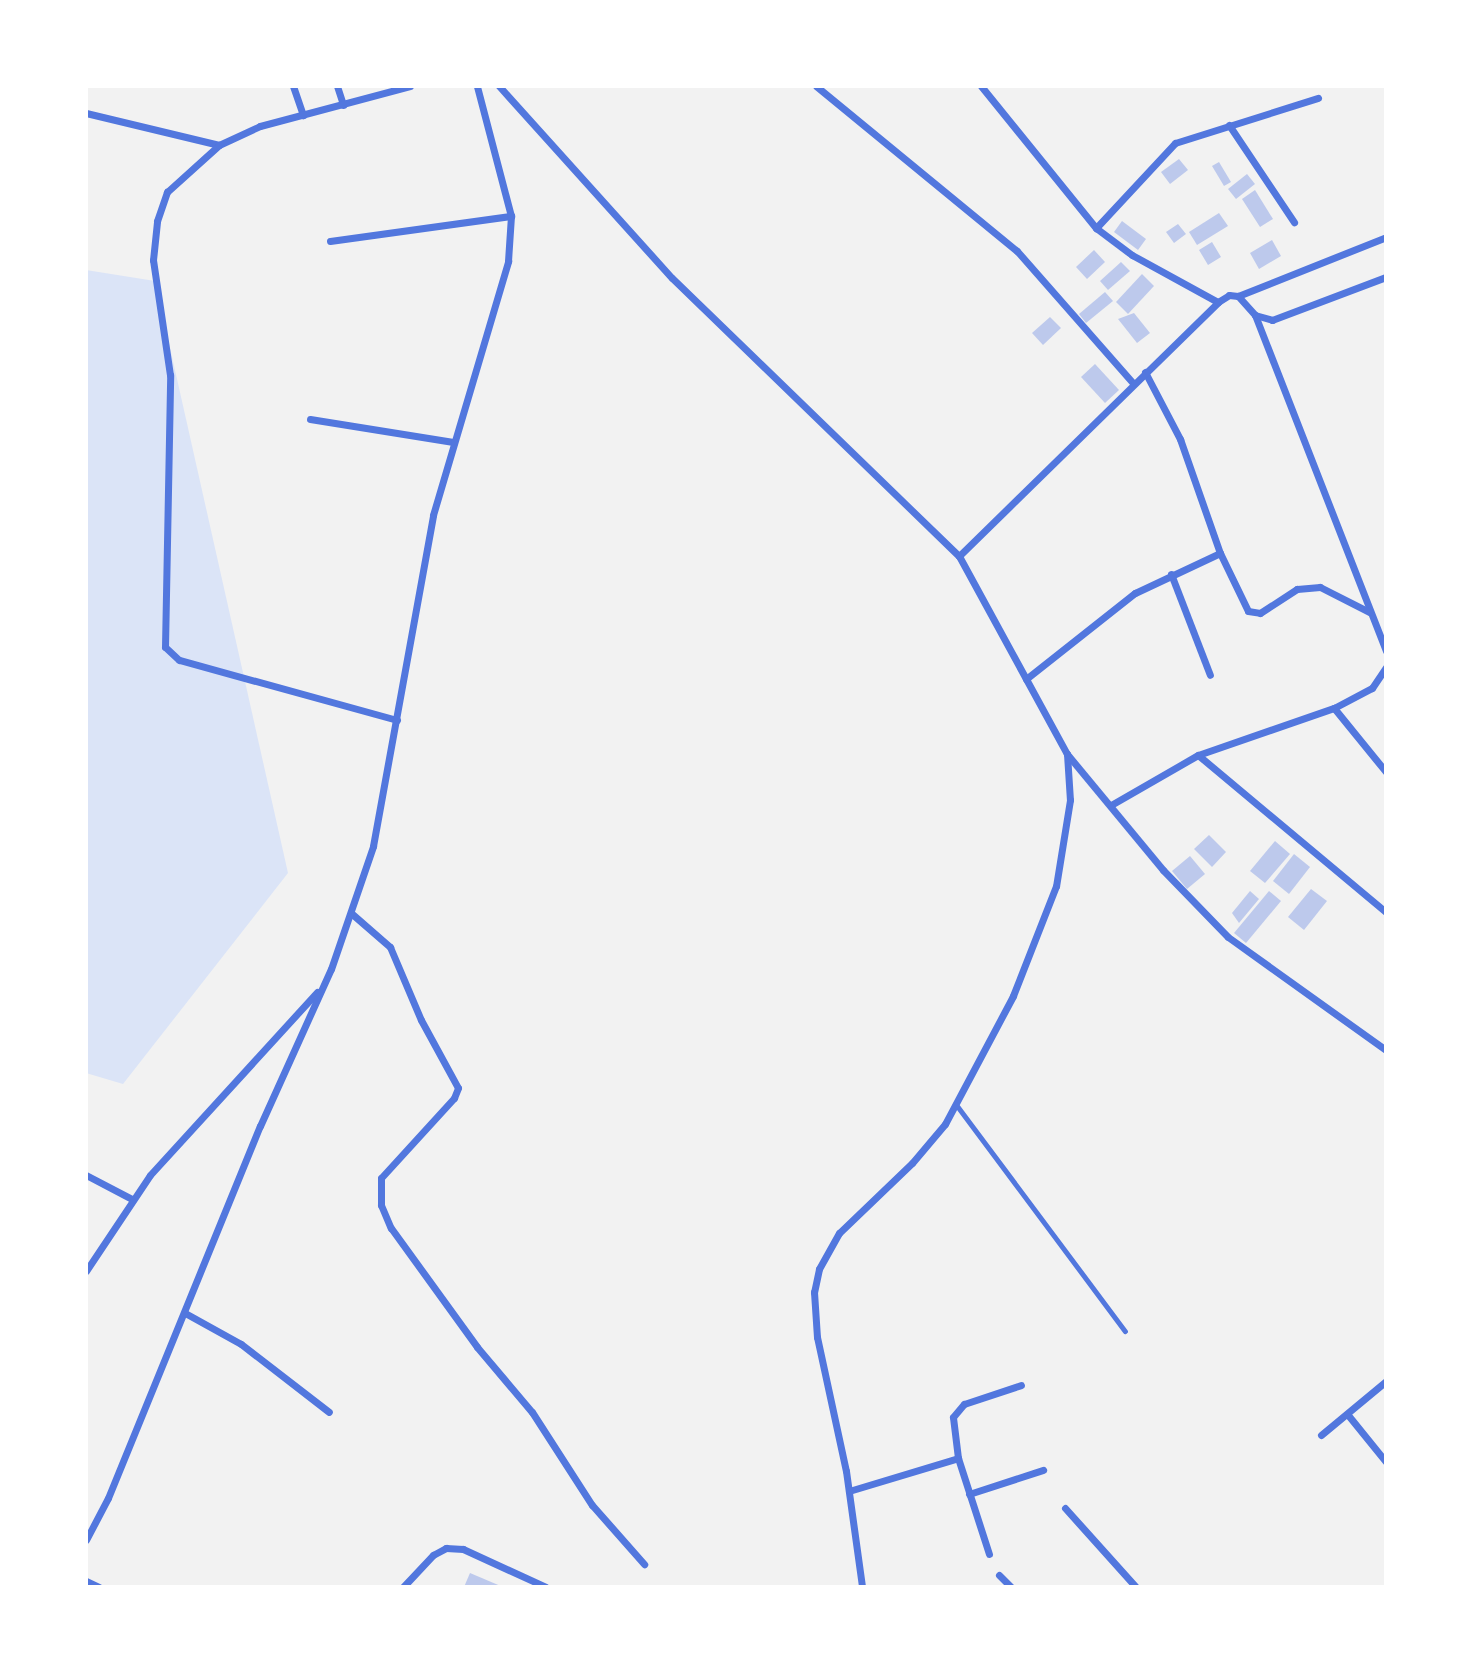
<!DOCTYPE html>
<html>
<head>
<meta charset="utf-8">
<style>
  body { margin:0 }
  #map { position:relative; width:1472px; height:1673px; overflow:hidden; background:#f2f2f2; font-family:Ubuntu,sans-serif }
  div>[style] { position:absolute }
  [style*='--x'] { left:calc(var(--x)*1px); top:calc(var(--y)*1px); width:calc(var(--w)*1px); rotate:calc(var(--a)*1deg) }
  .green>* { inset:0; background:#dbe4f7 }
  .building>* { inset:0; background:#bdc9ec }
  .service>* { height:4.5px; margin:-2.25px; padding:0 2.25px; transform-origin:2.25px; border-radius:2.25px; background:#5277de }
  .minor>* { height:7px; margin:-3.5px; padding:0 3.5px; transform-origin:3.5px; border-radius:3.5px; background:#5277de }
  span { translate:-50% -50%; white-space:nowrap; text-align:center; line-height:1.15; -webkit-text-stroke:5px #fff; paint-order:stroke }
  .frame { position:absolute; inset:0; border:88px solid #fff; pointer-events:none }
</style>
</head>
<body>
<div id="map">
  <div class="green">
    <i style="clip-path:polygon(86px 270px,155px 281px,288px 873px,123px 1084px,86px 1073px)"></i>
  </div>
  <div class="building">
    <i style="clip-path:polygon(1179px 159px,1188px 170px,1170px 184px,1161px 172px)"></i>
    <i style="clip-path:polygon(1219px 162px,1231px 182px,1224px 186px,1212px 166px)"></i>
    <i style="clip-path:polygon(1247px 174px,1255px 184px,1236px 199px,1228px 189px)"></i>
    <i style="clip-path:polygon(1255px 190px,1273px 219px,1260px 227px,1242px 199px)"></i>
    <i style="clip-path:polygon(1219px 213px,1228px 226px,1197px 245px,1189px 232px)"></i>
    <i style="clip-path:polygon(1122px 221px,1146px 239px,1138px 250px,1114px 232px)"></i>
    <i style="clip-path:polygon(1178px 224px,1186px 234px,1174px 243px,1166px 232px)"></i>
    <i style="clip-path:polygon(1272px 240px,1281px 256px,1259px 269px,1250px 253px)"></i>
    <i style="clip-path:polygon(1212px 242px,1221px 257px,1208px 265px,1199px 250px)"></i>
    <i style="clip-path:polygon(1094px 250px,1105px 262px,1087px 279px,1076px 267px)"></i>
    <i style="clip-path:polygon(1121px 262px,1130px 271px,1108px 290px,1100px 281px)"></i>
    <i style="clip-path:polygon(1142px 274px,1154px 286px,1128px 314px,1116px 302px)"></i>
    <i style="clip-path:polygon(1105px 292px,1113px 301px,1086px 323px,1079px 314px)"></i>
    <i style="clip-path:polygon(1134px 313px,1150px 333px,1137px 343px,1118px 319px)"></i>
    <i style="clip-path:polygon(1050px 317px,1061px 328px,1043px 345px,1032px 333px)"></i>
    <i style="clip-path:polygon(1095px 364px,1119px 390px,1105px 403px,1081px 377px)"></i>
    <i style="clip-path:polygon(1209px 835px,1226px 852px,1212px 867px,1194px 849px)"></i>
    <i style="clip-path:polygon(1275px 841px,1290px 854px,1265px 883px,1250px 871px)"></i>
    <i style="clip-path:polygon(1294px 854px,1310px 867px,1289px 894px,1273px 881px)"></i>
    <i style="clip-path:polygon(1190px 856px,1205px 874px,1187px 889px,1172px 871px)"></i>
    <i style="clip-path:polygon(1311px 889px,1327px 901px,1304px 930px,1288px 917px)"></i>
    <i style="clip-path:polygon(1250px 891px,1259px 899px,1239px 923px,1232px 913px)"></i>
    <i style="clip-path:polygon(1269px 891px,1281px 901px,1246px 943px,1234px 933px)"></i>
    <i style="clip-path:polygon(470px 1573px,503px 1587px,464px 1587px)"></i>
  </div>
  <div class="service">
    <i style="--x:956;--y:1104;--w:283;--a:53.3"></i>
  </div>
  <div class="minor">
    <i style="--x:293;--y:86;--w:31;--a:71"></i>
    <i style="--x:337;--y:86;--w:20;--a:72"></i>
    <i style="--x:499;--y:86;--w:258;--a:48"></i>
    <i style="--x:672;--y:278;--w:400;--a:44.1"></i>
    <i style="--x:959;--y:556;--w:226;--a:61.4"></i>
    <i style="--x:1067;--y:754;--w:46;--a:86.3"></i>
    <i style="--x:1070;--y:800;--w:87;--a:99.2"></i>
    <i style="--x:1056;--y:886;--w:118;--a:111.4"></i>
    <i style="--x:1013;--y:996;--w:145;--a:118"></i>
    <i style="--x:945;--y:1124;--w:51;--a:130.2"></i>
    <i style="--x:912;--y:1163;--w:101;--a:136.2"></i>
    <i style="--x:839;--y:1233;--w:41;--a:119.1"></i>
    <i style="--x:819;--y:1269;--w:24;--a:102"></i>
    <i style="--x:814;--y:1292;--w:45;--a:86.2"></i>
    <i style="--x:817;--y:1337;--w:137;--a:77.8"></i>
    <i style="--x:846;--y:1471;--w:117;--a:82.1"></i>
    <i style="--x:816;--y:86;--w:260;--a:39.4"></i>
    <i style="--x:1017;--y:251;--w:176;--a:48.7"></i>
    <i style="--x:981;--y:86;--w:183;--a:51"></i>
    <i style="--x:1096;--y:228;--w:45;--a:36.9"></i>
    <i style="--x:1132;--y:255;--w:98;--a:28.7"></i>
    <i style="--x:86;--y:113;--w:137;--a:13.5"></i>
    <i style="--x:1229;--y:125;--w:117;--a:56.2"></i>
    <i style="--x:1096;--y:228;--w:116;--a:-47.1"></i>
    <i style="--x:1175;--y:143;--w:150;--a:-17.5"></i>
    <i style="--x:330;--y:241;--w:183;--a:-7.9"></i>
    <i style="--x:1238;--y:296;--w:159;--a:-21.7"></i>
    <i style="--x:1255;--y:315;--w:361;--a:68.7"></i>
    <i style="--x:1145;--y:372;--w:76;--a:62.4"></i>
    <i style="--x:1180;--y:439;--w:121;--a:70.7"></i>
    <i style="--x:1220;--y:553;--w:64;--a:64.2"></i>
    <i style="--x:1248;--y:611;--w:12;--a:9"></i>
    <i style="--x:1260;--y:613;--w:44;--a:-33"></i>
    <i style="--x:1297;--y:589;--w:23;--a:-5"></i>
    <i style="--x:1320;--y:587;--w:55;--a:27"></i>
    <i style="--x:310;--y:419;--w:145;--a:9.1"></i>
    <i style="--x:959;--y:556;--w:363;--a:-44.4"></i>
    <i style="--x:1218;--y:302;--w:13;--a:-32"></i>
    <i style="--x:1229;--y:295;--w:9;--a:6"></i>
    <i style="--x:1238;--y:296;--w:25;--a:48"></i>
    <i style="--x:1255;--y:315;--w:18;--a:16"></i>
    <i style="--x:1272;--y:320;--w:122;--a:-20.7"></i>
    <i style="--x:1171;--y:574;--w:108;--a:68.9"></i>
    <i style="--x:1026;--y:679;--w:139;--a:-38.3"></i>
    <i style="--x:1135;--y:593;--w:94;--a:-25.2"></i>
    <i style="--x:1334;--y:708;--w:82;--a:50.9"></i>
    <i style="--x:397;--y:720;--w:226;--a:-164.6"></i>
    <i style="--x:179;--y:660;--w:19;--a:-137"></i>
    <i style="--x:165;--y:647;--w:272;--a:-88.9"></i>
    <i style="--x:170;--y:375;--w:116;--a:-98.4"></i>
    <i style="--x:153;--y:260;--w:39;--a:-84"></i>
    <i style="--x:157;--y:221;--w:31;--a:-71"></i>
    <i style="--x:167;--y:192;--w:70;--a:-42.1"></i>
    <i style="--x:219;--y:145;--w:45;--a:-24.9"></i>
    <i style="--x:260;--y:126;--w:155;--a:-14.9"></i>
    <i style="--x:1067;--y:754;--w:151;--a:50.4"></i>
    <i style="--x:1163;--y:870;--w:93;--a:45.9"></i>
    <i style="--x:1228;--y:937;--w:194;--a:35.6"></i>
    <i style="--x:1198;--y:755;--w:245;--a:39.9"></i>
    <i style="--x:1111;--y:805;--w:100;--a:-29.9"></i>
    <i style="--x:1198;--y:755;--w:144;--a:-19.1"></i>
    <i style="--x:1334;--y:708;--w:43;--a:-27.8"></i>
    <i style="--x:1372;--y:688;--w:25;--a:-56"></i>
    <i style="--x:351;--y:913;--w:52;--a:41.1"></i>
    <i style="--x:390;--y:947;--w:79;--a:67"></i>
    <i style="--x:421;--y:1020;--w:77;--a:61.4"></i>
    <i style="--x:458;--y:1088;--w:11;--a:112"></i>
    <i style="--x:454;--y:1098;--w:108;--a:132.4"></i>
    <i style="--x:381;--y:1178;--w:27;--a:90"></i>
    <i style="--x:381;--y:1205;--w:25;--a:67"></i>
    <i style="--x:391;--y:1228;--w:147;--a:54.1"></i>
    <i style="--x:477;--y:1347;--w:85;--a:49.8"></i>
    <i style="--x:532;--y:1412;--w:111;--a:57.2"></i>
    <i style="--x:592;--y:1505;--w:79;--a:48.6"></i>
    <i style="--x:86;--y:1175;--w:52;--a:27.6"></i>
    <i style="--x:86;--y:1271;--w:115;--a:-56.3"></i>
    <i style="--x:150;--y:1175;--w:248;--a:-47.6"></i>
    <i style="--x:185;--y:1313;--w:64;--a:29"></i>
    <i style="--x:241;--y:1344;--w:111;--a:37.7"></i>
    <i style="--x:1348;--y:1415;--w:60;--a:51"></i>
    <i style="--x:1321;--y:1435;--w:85;--a:-39.7"></i>
    <i style="--x:849;--y:1491;--w:114;--a:-16.8"></i>
    <i style="--x:969;--y:1494;--w:78;--a:-18"></i>
    <i style="--x:1065;--y:1508;--w:106;--a:48.1"></i>
    <i style="--x:86;--y:1540;--w:47;--a:-62.4"></i>
    <i style="--x:108;--y:1498;--w:402;--a:-67.8"></i>
    <i style="--x:260;--y:1126;--w:172;--a:-65.7"></i>
    <i style="--x:331;--y:969;--w:130;--a:-71.1"></i>
    <i style="--x:373;--y:846;--w:336;--a:-79.7"></i>
    <i style="--x:433;--y:515;--w:265;--a:-73.5"></i>
    <i style="--x:508;--y:261;--w:45;--a:-86.2"></i>
    <i style="--x:511;--y:216;--w:134;--a:-104.7"></i>
    <i style="--x:989;--y:1554;--w:101;--a:-107.9"></i>
    <i style="--x:958;--y:1458;--w:41;--a:-97"></i>
    <i style="--x:953;--y:1417;--w:17;--a:-50"></i>
    <i style="--x:964;--y:1404;--w:60;--a:-18.4"></i>
    <i style="--x:999;--y:1575;--w:17;--a:45"></i>
    <i style="--x:86;--y:1581;--w:14;--a:25"></i>
    <i style="--x:403;--y:1587;--w:44;--a:-46.8"></i>
    <i style="--x:433;--y:1555;--w:15;--a:-28"></i>
    <i style="--x:446;--y:1548;--w:17;--a:3"></i>
    <i style="--x:463;--y:1549;--w:91;--a:24.6"></i>
  </div>
  <div class="frame"></div>
</div>
</body>
</html>
